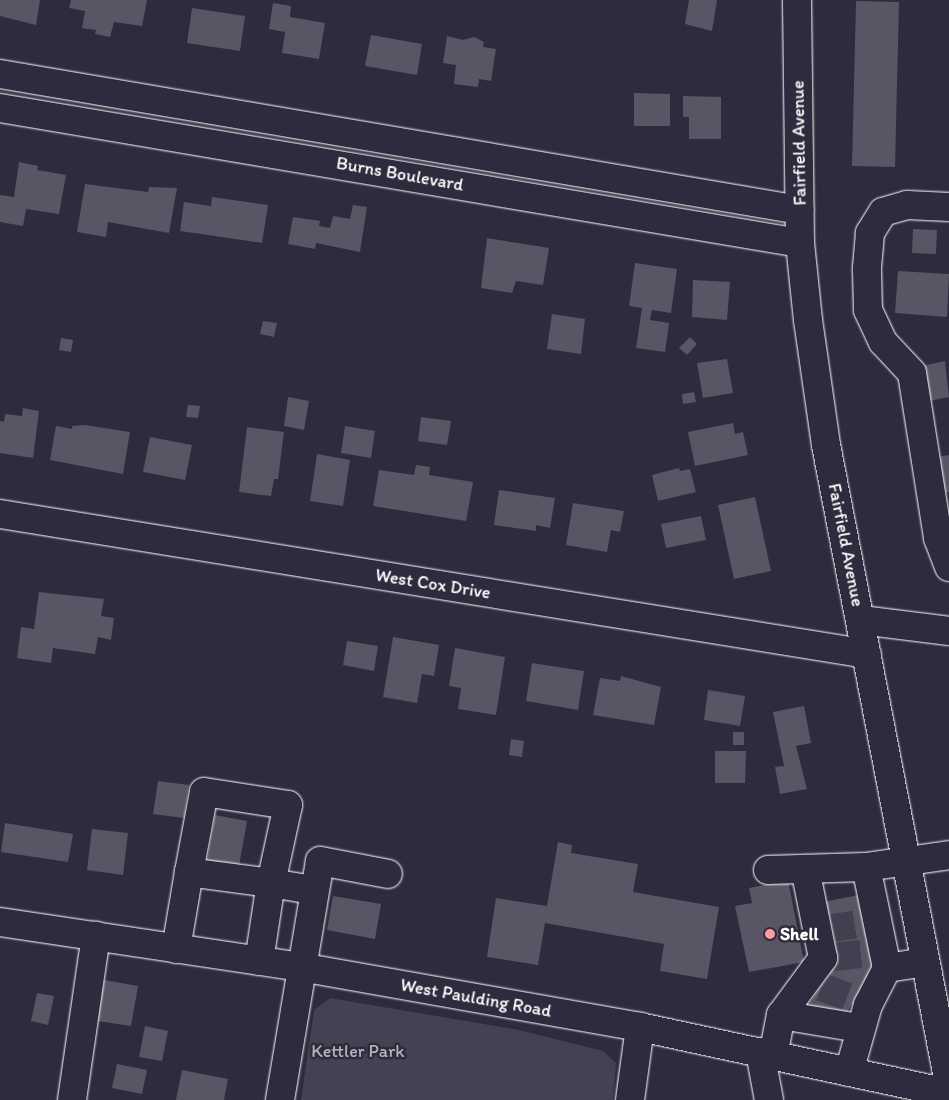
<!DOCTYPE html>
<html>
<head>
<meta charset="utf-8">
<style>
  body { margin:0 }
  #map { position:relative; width:949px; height:1100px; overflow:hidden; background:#2f2a3d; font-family:Itim,sans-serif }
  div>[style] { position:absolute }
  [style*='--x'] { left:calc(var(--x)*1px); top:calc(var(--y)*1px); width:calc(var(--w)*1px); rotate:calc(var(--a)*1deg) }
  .green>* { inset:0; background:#464152 }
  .building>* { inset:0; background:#595564 }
  .minor-tunnel>* { height:28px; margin-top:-14px; transform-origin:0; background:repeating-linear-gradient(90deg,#443f50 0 28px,transparent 0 42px) }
  .roads { filter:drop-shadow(0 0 1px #fff) drop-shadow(0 0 1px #fff) }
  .minor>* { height:28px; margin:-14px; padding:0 14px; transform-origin:14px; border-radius:14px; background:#2f2a3d }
  .major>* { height:28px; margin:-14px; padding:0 14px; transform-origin:14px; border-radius:14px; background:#2f2a3d }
  .dots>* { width:14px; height:14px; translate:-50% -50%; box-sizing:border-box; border:2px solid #2f2a3d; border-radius:50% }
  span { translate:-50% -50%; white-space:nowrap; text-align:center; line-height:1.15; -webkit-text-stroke:5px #2f2a3d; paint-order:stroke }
  .street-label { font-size:18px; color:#fff }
  .poi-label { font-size:18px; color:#fff; font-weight:700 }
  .left { translate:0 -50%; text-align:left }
  .park-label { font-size:18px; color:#b5b3ba }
</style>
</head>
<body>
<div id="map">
  <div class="green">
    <i style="clip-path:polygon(330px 998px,519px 1030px,603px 1051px,616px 1063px,613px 1100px,301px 1100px,314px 1010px)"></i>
  </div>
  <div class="building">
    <i style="clip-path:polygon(0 0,40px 0,36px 25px,0 16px)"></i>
    <i style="clip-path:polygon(71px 0,147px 0,142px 26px,114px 22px,110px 37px,95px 34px,96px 30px,82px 28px,85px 11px,69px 8px)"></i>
    <i style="clip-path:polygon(689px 0,717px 0,712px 31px,685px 24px)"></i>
    <i style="clip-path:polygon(856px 1px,899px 2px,895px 167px,852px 166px)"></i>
    <i style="clip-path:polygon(273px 3px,291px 6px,290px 17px,325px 23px,319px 59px,282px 53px,285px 32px,269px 29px)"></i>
    <i style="clip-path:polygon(192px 8px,245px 16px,240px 51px,187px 43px)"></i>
    <i style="clip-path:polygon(371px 35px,422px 44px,417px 75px,365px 66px)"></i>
    <i style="clip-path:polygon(447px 36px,463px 40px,474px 37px,484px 42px,483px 47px,496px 49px,491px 81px,479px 79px,478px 87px,454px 84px,456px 65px,443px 63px)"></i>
    <i style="clip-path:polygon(634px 93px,670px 94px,670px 126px,634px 126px)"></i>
    <i style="clip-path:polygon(683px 96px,721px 97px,721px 139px,689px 139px,689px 117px,683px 117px)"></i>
    <i style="clip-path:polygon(19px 162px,38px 166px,37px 170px,66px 175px,59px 214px,26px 209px,23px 226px,0 222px,0 195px,14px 197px)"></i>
    <i style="clip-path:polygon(85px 184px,148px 192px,149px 187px,177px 188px,169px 233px,108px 222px,106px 237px,77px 232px)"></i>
    <i style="clip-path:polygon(212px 197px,268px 205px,262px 243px,180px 231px,184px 202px,211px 206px)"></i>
    <i style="clip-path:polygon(353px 205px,367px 207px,360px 252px,316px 243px,315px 249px,288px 244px,293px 217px,320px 221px,319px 226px,330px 228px,333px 216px,350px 219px)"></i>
    <i style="clip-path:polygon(913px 229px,937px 230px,936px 254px,912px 253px)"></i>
    <i style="clip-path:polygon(487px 238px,549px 248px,543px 285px,516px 281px,512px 293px,481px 288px)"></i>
    <i style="clip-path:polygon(635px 263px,677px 269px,671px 313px,652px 310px,650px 320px,669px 323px,665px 352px,636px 348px,642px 308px,629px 306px)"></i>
    <i style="clip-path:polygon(898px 271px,949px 274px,947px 317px,895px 313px)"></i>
    <i style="clip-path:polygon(693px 280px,730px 282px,727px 320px,692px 317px)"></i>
    <i style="clip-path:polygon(552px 314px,585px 319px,581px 354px,547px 349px)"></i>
    <i style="clip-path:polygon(263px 321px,277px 323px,274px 337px,260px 334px)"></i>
    <i style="clip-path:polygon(690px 337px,697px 344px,687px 355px,679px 348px)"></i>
    <i style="clip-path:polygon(61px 338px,73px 340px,71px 352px,59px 350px)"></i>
    <i style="clip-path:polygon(727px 359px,733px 393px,703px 398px,697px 363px)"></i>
    <i style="clip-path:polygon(945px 361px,949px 397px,929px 401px,922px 366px)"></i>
    <i style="clip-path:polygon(694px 392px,696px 402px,683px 404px,682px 394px)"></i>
    <i style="clip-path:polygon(288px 397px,309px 401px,304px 430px,284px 426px)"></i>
    <i style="clip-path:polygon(188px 405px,200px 406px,198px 418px,186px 417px)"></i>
    <i style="clip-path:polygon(23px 408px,39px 411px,33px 458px,0 453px,0 421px,4px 422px,5px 414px,22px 416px)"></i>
    <i style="clip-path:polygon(421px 417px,451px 421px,447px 445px,418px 441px)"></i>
    <i style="clip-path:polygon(733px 423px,735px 434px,743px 432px,748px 455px,695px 466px,688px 432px)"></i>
    <i style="clip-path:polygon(85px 425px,130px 432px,123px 474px,50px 460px,56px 426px,72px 429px,72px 426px)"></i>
    <i style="clip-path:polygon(345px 426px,375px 431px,371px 458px,341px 453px)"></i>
    <i style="clip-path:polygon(247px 427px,284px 432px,278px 479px,274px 479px,271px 496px,239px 492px)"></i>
    <i style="clip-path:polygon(150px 437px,192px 445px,185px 480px,143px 472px)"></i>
    <i style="clip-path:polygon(317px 454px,350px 460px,343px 506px,310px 501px)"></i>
    <i style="clip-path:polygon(949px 455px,949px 492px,944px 493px,938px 457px)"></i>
    <i style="clip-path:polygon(416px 465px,430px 467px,429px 475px,473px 482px,466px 521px,373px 506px,379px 470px,414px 475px)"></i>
    <i style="clip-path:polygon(679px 468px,680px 471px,690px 469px,696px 492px,658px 501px,652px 475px)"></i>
    <i style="clip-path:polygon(499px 490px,555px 498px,550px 528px,536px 525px,536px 531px,494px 525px)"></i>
    <i style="clip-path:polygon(755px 497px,771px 571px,734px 579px,718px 505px)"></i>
    <i style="clip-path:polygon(573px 503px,624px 511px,620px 532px,611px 530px,607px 552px,566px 545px)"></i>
    <i style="clip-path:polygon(701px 516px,706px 540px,666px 548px,661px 524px)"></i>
    <i style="clip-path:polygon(39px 592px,104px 599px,101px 616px,114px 618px,111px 640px,98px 637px,95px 654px,53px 648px,51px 663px,17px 658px,21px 627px,34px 629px)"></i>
    <i style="clip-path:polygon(393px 637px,439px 645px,434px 676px,422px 674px,417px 703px,383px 697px)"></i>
    <i style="clip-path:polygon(347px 641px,378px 646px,374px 671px,343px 665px)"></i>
    <i style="clip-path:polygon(455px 648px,505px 657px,496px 715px,458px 709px,461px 688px,449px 686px)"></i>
    <i style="clip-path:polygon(532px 663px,584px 671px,578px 710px,526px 701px)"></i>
    <i style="clip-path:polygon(621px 676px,661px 687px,654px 725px,593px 715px,600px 678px,620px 681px)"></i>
    <i style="clip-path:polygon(708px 690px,745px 696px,740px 726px,704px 720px)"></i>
    <i style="clip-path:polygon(804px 706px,811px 743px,796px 746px,807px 789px,780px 794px,775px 767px,784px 766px,773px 712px)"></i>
    <i style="clip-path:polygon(733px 732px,744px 732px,744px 745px,733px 745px)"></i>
    <i style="clip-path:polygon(511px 739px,524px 741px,522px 757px,509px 755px)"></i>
    <i style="clip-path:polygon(715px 751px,746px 751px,745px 783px,715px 783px)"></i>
    <i style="clip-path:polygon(158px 781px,189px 785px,184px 818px,153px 814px)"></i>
    <i style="clip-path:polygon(215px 815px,247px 821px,239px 866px,207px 861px)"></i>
    <i style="clip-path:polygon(5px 823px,73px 834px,68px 862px,1px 852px)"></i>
    <i style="clip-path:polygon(92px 829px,128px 833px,123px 875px,87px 870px)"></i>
    <i style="clip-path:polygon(558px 842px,572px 845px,571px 853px,638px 864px,633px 892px,719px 907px,707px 979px,660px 971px,664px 944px,545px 923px,538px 965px,487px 957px,496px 898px,547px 906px)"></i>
    <i style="clip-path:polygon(788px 880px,804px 962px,749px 972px,735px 906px,752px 903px,749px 888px)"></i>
    <i style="clip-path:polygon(859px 895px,874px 972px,841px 1021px,802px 1015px,834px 965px,823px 902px)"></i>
    <i style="clip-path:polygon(333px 896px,381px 904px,375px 939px,327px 930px)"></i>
    <i style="clip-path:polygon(104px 980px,138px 986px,131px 1026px,97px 1021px)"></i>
    <i style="clip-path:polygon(37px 993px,54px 996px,48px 1025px,31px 1021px)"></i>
    <i style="clip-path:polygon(145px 1026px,168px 1031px,162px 1061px,139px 1057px)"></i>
    <i style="clip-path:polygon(117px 1064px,147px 1070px,142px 1094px,112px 1088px)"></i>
    <i style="clip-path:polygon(182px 1070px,228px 1079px,224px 1100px,176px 1100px)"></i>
  </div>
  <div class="minor-tunnel">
    <i style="--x:827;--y:929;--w:38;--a:-9"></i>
    <i style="--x:833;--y:957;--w:37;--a:-6"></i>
    <i style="--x:821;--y:987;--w:37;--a:20"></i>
  </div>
  <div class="roads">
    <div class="minor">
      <i style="--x:0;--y:74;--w:811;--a:9.65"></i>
      <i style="--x:0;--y:108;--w:811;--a:9.58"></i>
      <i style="--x:949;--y:207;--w:42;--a:-177.3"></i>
      <i style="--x:907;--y:205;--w:25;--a:164"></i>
      <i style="--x:883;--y:212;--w:25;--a:122"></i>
      <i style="--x:870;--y:233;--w:37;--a:95"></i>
      <i style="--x:867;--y:270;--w:40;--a:88.6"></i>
      <i style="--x:868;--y:310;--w:35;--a:65"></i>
      <i style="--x:883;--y:342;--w:42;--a:46.9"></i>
      <i style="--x:912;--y:373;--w:167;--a:81"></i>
      <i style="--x:938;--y:538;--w:31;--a:69"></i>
      <i style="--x:0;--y:514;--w:878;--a:9.17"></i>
      <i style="--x:861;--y:620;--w:89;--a:7.1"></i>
      <i style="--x:768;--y:870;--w:98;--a:-1.8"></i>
      <i style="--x:176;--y:949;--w:78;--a:-80.4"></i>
      <i style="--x:259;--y:961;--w:79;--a:-81.3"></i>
      <i style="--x:271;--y:883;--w:83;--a:-172.4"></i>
      <i style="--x:189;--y:872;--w:81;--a:-79.4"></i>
      <i style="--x:204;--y:792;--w:85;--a:8.8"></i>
      <i style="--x:288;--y:805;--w:80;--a:102.3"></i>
      <i style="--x:271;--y:883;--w:43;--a:9.5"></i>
      <i style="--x:887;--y:968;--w:103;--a:-101.7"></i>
      <i style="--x:866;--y:867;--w:84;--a:-8.2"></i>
      <i style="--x:781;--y:1015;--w:79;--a:9.5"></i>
      <i style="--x:760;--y:1052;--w:49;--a:79.4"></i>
      <i style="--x:773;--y:1056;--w:42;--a:-79"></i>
      <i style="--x:781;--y:1015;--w:71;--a:-53.6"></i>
      <i style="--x:823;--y:958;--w:91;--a:-101.4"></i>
      <i style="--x:849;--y:1072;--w:70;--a:-74.2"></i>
      <i style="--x:868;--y:1005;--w:42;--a:-62.8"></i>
      <i style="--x:887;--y:968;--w:38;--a:-9"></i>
      <i style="--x:72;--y:1100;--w:166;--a:-81.7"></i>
      <i style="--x:280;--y:1100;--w:242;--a:-80.5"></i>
      <i style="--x:320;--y:861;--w:69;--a:10.8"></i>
      <i style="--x:630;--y:1100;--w:74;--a:-82.2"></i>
    </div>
    <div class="major">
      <i style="--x:797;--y:0;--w:243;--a:89.3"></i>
      <i style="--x:800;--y:243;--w:77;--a:84.1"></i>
      <i style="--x:808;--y:320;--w:126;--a:81.8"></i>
      <i style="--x:826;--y:445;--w:650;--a:79.09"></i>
      <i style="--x:0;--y:922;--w:303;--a:8.5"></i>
      <i style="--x:300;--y:967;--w:345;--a:10"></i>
      <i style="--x:640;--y:1027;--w:316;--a:12.1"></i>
    </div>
  </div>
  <div class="dots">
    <i style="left:770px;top:934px;background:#ff9aa2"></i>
  </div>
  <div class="street-label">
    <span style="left:799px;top:143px;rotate:-91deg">Fairfield Avenue</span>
    <span style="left:400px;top:174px;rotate:10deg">Burns Boulevard</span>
    <span style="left:846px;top:545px;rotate:79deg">Fairfield Avenue</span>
    <span style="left:433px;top:584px;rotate:9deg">West Cox Drive</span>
    <span style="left:476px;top:998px;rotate:10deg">West Paulding Road</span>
  </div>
  <div class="poi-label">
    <span class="left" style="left:780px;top:934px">Shell</span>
  </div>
  <div class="park-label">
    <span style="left:358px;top:1051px">Kettler Park</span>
  </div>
</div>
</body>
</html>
